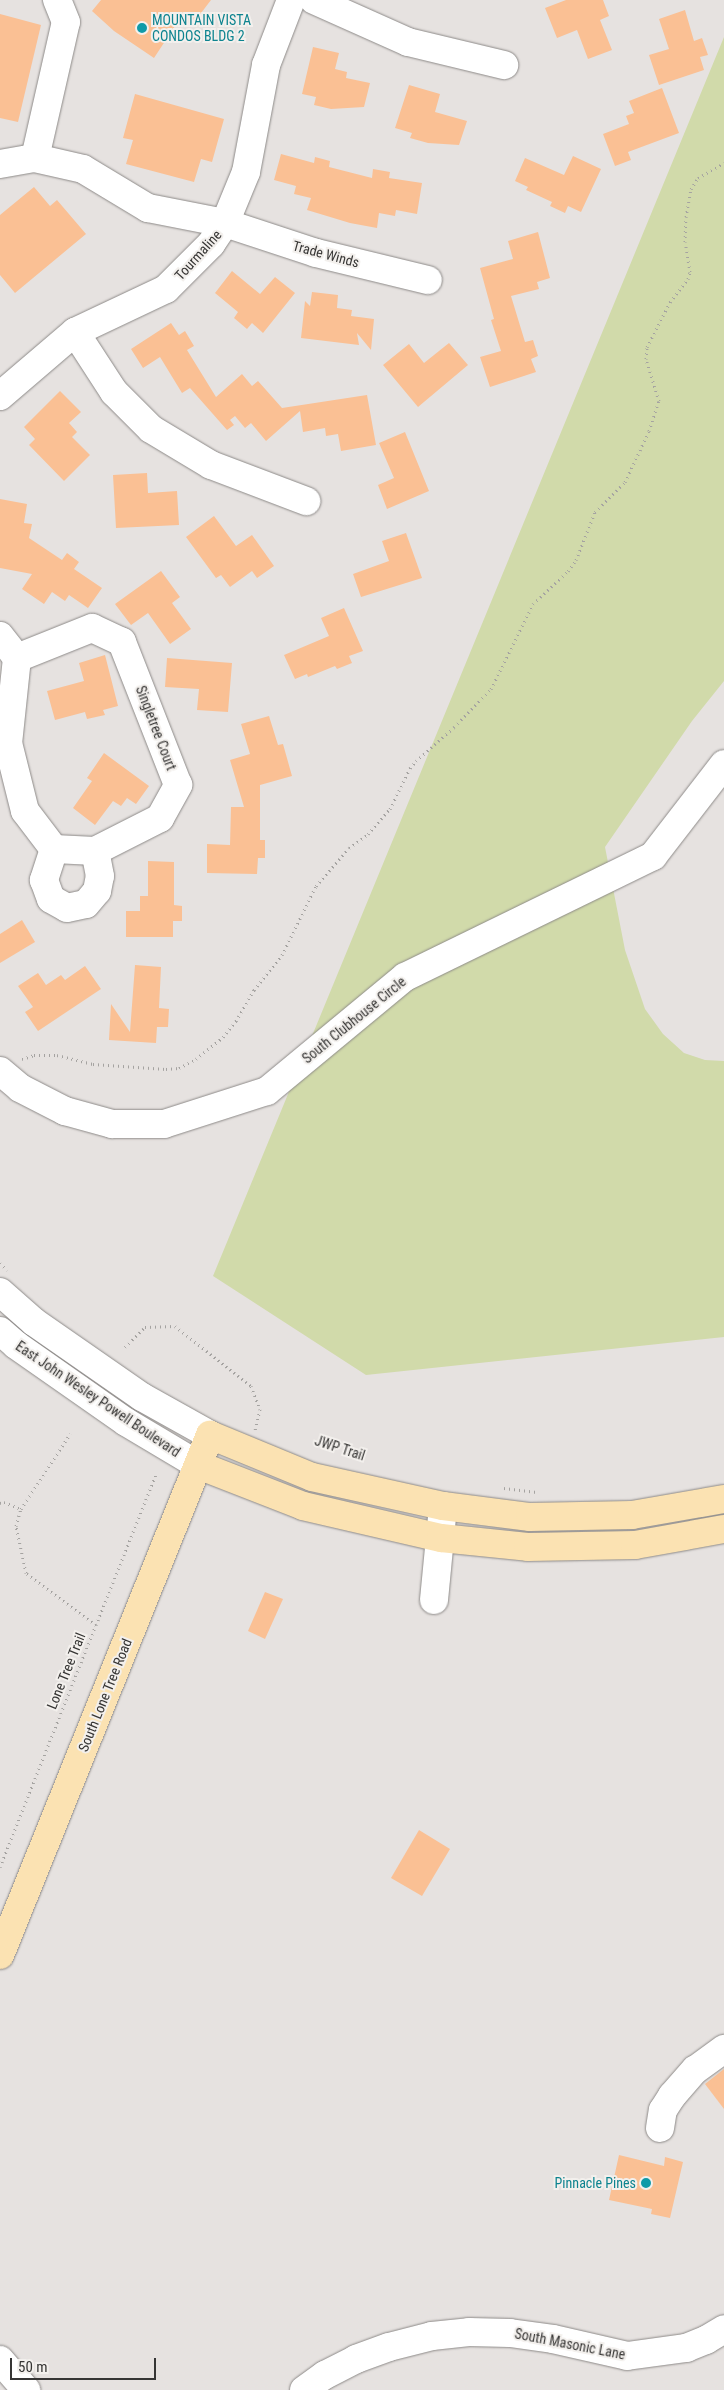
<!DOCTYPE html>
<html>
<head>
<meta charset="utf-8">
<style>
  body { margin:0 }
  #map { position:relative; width:724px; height:2390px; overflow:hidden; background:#e6e2e0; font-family:"Roboto Condensed",sans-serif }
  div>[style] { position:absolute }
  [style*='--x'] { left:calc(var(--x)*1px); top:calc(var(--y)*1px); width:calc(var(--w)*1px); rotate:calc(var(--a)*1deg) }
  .green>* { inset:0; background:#d1daaa }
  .building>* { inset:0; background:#fac094 }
  .path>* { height:3px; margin-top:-1.5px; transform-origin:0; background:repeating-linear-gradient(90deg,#a5a3a1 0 1px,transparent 0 5px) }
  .roads { filter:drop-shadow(0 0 1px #8d8a88) drop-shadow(0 0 1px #8d8a88) }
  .minor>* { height:28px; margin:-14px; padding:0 14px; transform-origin:14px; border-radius:14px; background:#fff }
  .major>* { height:28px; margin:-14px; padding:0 14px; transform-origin:14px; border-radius:14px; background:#fbe2b2 }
  .dots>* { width:14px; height:14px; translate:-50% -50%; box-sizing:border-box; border:2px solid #f3f0ed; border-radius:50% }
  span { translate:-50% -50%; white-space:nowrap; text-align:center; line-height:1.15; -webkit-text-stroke:4px #f3f0ed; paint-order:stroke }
  .culture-label { font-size:14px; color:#0d838f }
  .left { translate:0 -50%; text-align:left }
  .right { translate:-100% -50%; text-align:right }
  .street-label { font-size:14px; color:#363534 }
  .scale { position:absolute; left:10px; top:2358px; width:146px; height:22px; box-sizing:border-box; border:2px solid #363534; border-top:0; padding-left:6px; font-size:15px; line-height:18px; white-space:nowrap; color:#363534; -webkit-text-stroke:4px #f3f0ed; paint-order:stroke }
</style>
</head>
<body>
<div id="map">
  <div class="green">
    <i style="clip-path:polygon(724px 37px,724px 681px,692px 721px,605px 847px,625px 950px,645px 1009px,663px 1034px,684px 1053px,705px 1060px,724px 1061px,724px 1337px,366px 1375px,213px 1276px)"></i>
  </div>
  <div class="building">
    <i style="clip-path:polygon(101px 0,211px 0,195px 21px,191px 19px,186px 25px,179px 20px,154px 58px,114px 31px,92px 11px)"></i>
    <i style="clip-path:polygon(566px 0,603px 0,609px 16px,600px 20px,612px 50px,588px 59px,577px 30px,557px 38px,545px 8px)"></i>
    <i style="clip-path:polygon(685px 10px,694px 41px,702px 38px,708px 55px,700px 57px,704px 70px,659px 85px,649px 55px,669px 49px,659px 19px)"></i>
    <i style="clip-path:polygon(0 14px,41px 25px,18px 122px,0 118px)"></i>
    <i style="clip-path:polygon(313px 47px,339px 53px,335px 69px,347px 72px,346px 78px,370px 83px,364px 107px,331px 109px,314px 105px,316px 97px,302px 94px)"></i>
    <i style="clip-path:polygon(409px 85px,440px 94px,435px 112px,467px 121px,459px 145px,428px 143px,410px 138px,412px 133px,395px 128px)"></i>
    <i style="clip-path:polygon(662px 88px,679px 133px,628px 152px,631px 160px,615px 166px,603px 134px,629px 124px,626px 116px,634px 113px,629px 101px)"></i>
    <i style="clip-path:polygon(135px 94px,224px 119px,212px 162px,201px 159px,194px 182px,126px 164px,133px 140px,123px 138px)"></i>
    <i style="clip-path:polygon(281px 154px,314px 163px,315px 157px,330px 161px,329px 167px,372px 178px,373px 169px,390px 172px,389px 178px,422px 183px,417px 214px,396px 210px,395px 216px,379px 213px,377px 228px,350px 223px,307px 210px,311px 198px,294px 194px,296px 186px,274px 180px)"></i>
    <i style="clip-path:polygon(573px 156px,601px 169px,581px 212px,568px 206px,565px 213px,550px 206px,552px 202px,526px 190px,528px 187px,515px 181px,525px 158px,564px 175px)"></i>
    <i style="clip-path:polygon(34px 187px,50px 206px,57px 200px,86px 234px,15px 293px,0 275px,0 215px)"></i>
    <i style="clip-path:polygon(538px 232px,550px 278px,537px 282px,539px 289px,511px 296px,525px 342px,533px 340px,538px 356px,531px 359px,536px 372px,490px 387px,480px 357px,501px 351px,491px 320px,494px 319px,480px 268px,513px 259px,508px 241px)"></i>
    <i style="clip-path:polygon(232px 271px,260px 294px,275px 277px,295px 293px,263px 333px,252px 323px,247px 329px,234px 318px,238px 312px,215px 293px)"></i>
    <i style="clip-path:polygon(312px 292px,338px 295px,337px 308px,352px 310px,351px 316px,374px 319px,371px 350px,357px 333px,359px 345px,301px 338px,305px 301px,310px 306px)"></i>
    <i style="clip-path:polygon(171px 323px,179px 335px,185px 331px,194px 346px,187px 350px,216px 397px,242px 374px,252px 386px,258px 381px,282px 408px,367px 395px,376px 445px,341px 451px,338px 434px,326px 436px,325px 428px,303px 432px,300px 411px,266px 441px,251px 423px,245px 428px,235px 416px,230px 420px,234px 425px,227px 430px,190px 388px,182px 393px,160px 357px,143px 368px,131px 349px)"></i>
    <i style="clip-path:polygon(449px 343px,468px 365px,418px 407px,383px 365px,409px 344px,424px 363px)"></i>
    <i style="clip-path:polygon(60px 391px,81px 412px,69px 423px,77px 432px,72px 437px,90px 455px,64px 481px,29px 445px,35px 439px,24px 427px)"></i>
    <i style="clip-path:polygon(405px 432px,429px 491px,387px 509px,378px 485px,394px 478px,379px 443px)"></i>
    <i style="clip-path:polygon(147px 473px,148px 493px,177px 491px,179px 525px,116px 528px,113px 475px)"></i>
    <i style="clip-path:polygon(0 499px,27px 504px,24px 523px,32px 524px,29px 538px,62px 560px,67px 553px,79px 562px,74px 569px,102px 588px,88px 608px,69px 595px,65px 601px,52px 592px,44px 604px,22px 589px,32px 574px,0 568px)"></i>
    <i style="clip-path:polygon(214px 516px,236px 546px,252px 535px,274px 566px,257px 578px,252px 571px,230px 587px,221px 575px,216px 578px,186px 537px)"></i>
    <i style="clip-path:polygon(406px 533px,422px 578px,361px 597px,353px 574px,389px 561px,382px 541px)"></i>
    <i style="clip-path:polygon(161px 571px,180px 597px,172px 603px,191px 629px,170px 644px,148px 613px,131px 625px,115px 604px)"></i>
    <i style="clip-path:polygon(344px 608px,363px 651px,349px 656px,352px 663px,337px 669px,335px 666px,308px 677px,307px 674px,295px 679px,284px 655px,329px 636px,321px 618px)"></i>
    <i style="clip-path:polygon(105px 655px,118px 706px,103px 710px,105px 715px,87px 719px,85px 712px,55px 720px,47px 691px,84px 681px,79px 663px)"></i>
    <i style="clip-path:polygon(167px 658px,232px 663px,228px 712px,197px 710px,199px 689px,165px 687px)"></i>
    <i style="clip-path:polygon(269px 716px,278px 745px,283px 744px,292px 776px,260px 785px,260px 840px,265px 840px,265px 858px,258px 858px,257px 874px,207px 873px,207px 844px,230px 845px,231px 807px,244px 807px,230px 760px,250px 754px,241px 724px)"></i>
    <i style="clip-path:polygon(104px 753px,149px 786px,136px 804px,127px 798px,121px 806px,113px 801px,95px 825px,73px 808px,92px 781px,87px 778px)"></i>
    <i style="clip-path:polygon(148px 861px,174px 862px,174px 905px,182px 906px,182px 921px,173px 921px,173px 937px,126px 937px,126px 911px,140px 911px,140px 896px,148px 896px)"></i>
    <i style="clip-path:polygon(22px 920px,35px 942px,0 963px,0 934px)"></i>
    <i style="clip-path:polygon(135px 965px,161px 967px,159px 1008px,169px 1009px,168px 1027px,157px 1027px,156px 1043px,109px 1040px,111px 1004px,130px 1032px)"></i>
    <i style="clip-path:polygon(85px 966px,101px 989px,38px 1031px,25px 1012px,33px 1007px,18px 986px,38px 973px,46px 985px,61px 975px,65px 980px)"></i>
    <i style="clip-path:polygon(265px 1592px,283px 1599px,265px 1639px,248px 1631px)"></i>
    <i style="clip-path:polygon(419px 1830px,450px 1849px,422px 1896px,391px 1878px)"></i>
    <i style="clip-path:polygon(724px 2069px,724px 2109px,705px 2084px)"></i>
    <i style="clip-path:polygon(619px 2155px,664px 2166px,665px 2157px,683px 2162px,670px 2218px,651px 2214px,652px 2209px,609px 2200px)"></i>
  </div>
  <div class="path">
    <i style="--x:22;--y:1059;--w:13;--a:-18"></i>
    <i style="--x:34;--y:1055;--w:23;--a:0"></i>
    <i style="--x:57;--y:1055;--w:37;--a:14"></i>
    <i style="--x:93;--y:1064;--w:73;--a:3.9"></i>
    <i style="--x:166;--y:1069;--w:13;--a:-4"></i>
    <i style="--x:179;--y:1068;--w:19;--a:-28"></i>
    <i style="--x:196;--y:1059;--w:35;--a:-39"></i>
    <i style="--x:223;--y:1037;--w:21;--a:-51"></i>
    <i style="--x:236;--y:1021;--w:36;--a:-60"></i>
    <i style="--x:254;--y:990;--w:45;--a:-51.3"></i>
    <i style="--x:282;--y:955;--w:77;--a:-63.8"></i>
    <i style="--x:316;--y:886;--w:50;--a:-49"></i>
    <i style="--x:349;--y:848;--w:24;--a:-36"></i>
    <i style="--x:368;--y:834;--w:33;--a:-49"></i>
    <i style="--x:390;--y:809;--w:46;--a:-64"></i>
    <i style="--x:410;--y:768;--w:9;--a:-49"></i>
    <i style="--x:416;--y:761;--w:51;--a:-41.8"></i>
    <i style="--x:454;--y:727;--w:53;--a:-45.8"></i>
    <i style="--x:491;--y:689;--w:95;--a:-63.7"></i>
    <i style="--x:533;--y:604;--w:48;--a:-43.3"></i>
    <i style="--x:568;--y:571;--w:14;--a:-54"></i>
    <i style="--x:576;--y:560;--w:52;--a:-68.4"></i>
    <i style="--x:595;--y:512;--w:42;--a:-45"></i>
    <i style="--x:625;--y:482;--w:56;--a:-64.8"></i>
    <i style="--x:649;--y:431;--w:32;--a:-72"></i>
    <i style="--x:659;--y:401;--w:44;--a:-107.2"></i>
    <i style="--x:646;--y:359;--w:12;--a:-85"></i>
    <i style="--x:647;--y:347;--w:51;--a:-62.9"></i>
    <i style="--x:670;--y:302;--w:29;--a:-52"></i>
    <i style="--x:688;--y:279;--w:7;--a:-74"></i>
    <i style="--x:690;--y:272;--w:30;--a:-99"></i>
    <i style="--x:685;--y:242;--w:25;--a:-88"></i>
    <i style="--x:686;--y:217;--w:28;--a:-80"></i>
    <i style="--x:691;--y:189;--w:13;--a:-58"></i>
    <i style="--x:698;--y:178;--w:30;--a:-30"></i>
    <i style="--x:0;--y:1263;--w:10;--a:45"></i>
    <i style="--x:125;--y:1347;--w:28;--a:-45"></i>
    <i style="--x:145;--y:1327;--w:30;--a:-2"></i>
    <i style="--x:175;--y:1326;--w:97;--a:38.3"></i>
    <i style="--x:251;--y:1386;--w:25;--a:69"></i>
    <i style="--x:260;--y:1409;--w:22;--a:103"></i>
    <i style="--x:504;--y:1488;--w:33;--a:7"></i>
    <i style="--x:0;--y:1503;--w:4;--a:-14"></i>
    <i style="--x:4;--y:1502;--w:18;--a:22"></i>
    <i style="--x:96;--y:1625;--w:162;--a:-68.3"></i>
    <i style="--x:0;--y:1867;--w:260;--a:-68.4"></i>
    <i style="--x:96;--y:1625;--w:87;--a:-143.4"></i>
    <i style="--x:26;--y:1573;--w:48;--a:-102"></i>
    <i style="--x:16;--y:1526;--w:18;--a:-74"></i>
    <i style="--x:21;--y:1509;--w:90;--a:-56.8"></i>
  </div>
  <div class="roads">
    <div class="minor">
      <i style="--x:314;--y:0;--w:103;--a:24.1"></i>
      <i style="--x:408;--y:42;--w:99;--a:13.5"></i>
      <i style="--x:35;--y:158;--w:139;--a:-77.2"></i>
      <i style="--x:66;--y:22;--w:24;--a:-112"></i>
      <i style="--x:0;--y:164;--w:36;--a:-10"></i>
      <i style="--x:35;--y:158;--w:49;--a:12.9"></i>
      <i style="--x:83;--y:169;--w:76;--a:31"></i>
      <i style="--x:148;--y:208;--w:78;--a:11"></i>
      <i style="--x:225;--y:223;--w:96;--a:18.2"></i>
      <i style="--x:316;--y:253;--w:115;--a:13.6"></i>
      <i style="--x:75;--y:332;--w:72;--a:57"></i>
      <i style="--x:114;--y:392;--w:52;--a:45"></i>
      <i style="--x:151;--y:429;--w:70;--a:31"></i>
      <i style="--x:211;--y:465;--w:102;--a:20.8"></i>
      <i style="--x:0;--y:396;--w:99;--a:-40.5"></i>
      <i style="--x:75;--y:332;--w:101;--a:-25.3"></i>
      <i style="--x:166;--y:289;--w:64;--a:-45"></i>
      <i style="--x:211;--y:244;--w:25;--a:-56"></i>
      <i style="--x:225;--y:223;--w:55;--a:-67.6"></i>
      <i style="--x:246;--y:172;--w:109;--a:-79.4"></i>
      <i style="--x:266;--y:65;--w:70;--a:-69"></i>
      <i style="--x:0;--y:636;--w:28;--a:52"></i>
      <i style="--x:17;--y:658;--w:85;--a:96"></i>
      <i style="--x:8;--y:743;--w:70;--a:76"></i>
      <i style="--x:25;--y:811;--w:48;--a:52.7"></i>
      <i style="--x:54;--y:849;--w:41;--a:2.8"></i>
      <i style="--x:95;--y:851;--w:73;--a:-26.9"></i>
      <i style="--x:160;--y:818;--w:38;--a:-61"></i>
      <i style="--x:178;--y:785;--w:154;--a:-111.4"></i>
      <i style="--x:122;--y:642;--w:33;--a:-155"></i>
      <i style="--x:92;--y:628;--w:81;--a:158.2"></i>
      <i style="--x:54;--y:849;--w:33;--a:108"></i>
      <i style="--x:44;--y:880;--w:20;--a:70"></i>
      <i style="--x:51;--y:899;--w:18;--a:29"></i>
      <i style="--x:67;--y:908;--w:19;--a:-12"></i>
      <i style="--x:86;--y:904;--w:17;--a:-50"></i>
      <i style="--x:97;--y:891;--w:15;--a:-79"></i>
      <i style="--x:100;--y:876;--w:25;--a:-101"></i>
      <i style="--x:0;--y:1071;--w:26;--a:40"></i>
      <i style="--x:20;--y:1088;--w:51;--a:27.1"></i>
      <i style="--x:65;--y:1111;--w:49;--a:15.5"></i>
      <i style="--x:112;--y:1124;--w:52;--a:0"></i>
      <i style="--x:164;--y:1124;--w:108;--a:-17.8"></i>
      <i style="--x:267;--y:1091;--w:179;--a:-39.6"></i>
      <i style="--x:405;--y:977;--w:276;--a:-26"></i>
      <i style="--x:653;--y:856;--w:116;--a:-52.3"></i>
      <i style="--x:0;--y:1292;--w:45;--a:41.4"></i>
      <i style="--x:34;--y:1322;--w:131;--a:34.8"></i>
      <i style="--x:142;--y:1397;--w:78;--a:29.2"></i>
      <i style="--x:0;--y:1331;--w:21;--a:41"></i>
      <i style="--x:16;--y:1345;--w:134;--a:35"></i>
      <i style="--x:126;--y:1422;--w:84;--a:30.8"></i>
      <i style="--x:434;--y:1600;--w:94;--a:-84.5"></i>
      <i style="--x:660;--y:2128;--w:18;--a:-81"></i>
      <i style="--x:663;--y:2110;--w:17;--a:-57"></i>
      <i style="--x:672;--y:2096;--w:35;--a:-49"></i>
      <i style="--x:695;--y:2070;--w:36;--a:-36"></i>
      <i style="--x:0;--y:2360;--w:40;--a:49"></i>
      <i style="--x:304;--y:2390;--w:26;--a:-36"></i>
      <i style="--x:325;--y:2375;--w:35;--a:-27"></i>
      <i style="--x:356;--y:2359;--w:35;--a:-20"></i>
      <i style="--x:389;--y:2347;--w:44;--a:-14.3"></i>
      <i style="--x:432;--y:2336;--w:37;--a:-6"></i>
      <i style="--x:469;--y:2332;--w:41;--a:1.4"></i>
      <i style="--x:510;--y:2333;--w:43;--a:7.9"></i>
      <i style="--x:553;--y:2339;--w:76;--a:12.9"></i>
      <i style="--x:627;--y:2356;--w:60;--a:-7.7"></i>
      <i style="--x:686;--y:2348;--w:22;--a:-22"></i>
      <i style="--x:706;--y:2340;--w:21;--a:-31"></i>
    </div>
    <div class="major">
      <i style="--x:198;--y:1465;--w:113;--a:21.3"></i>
      <i style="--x:303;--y:1506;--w:142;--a:13.1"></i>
      <i style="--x:441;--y:1538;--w:87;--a:5.9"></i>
      <i style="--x:528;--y:1547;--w:107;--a:-1.1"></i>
      <i style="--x:635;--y:1545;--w:90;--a:-10.2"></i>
      <i style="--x:0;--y:1955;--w:561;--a:-68.01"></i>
      <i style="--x:210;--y:1435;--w:110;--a:22.4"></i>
      <i style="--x:312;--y:1477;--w:134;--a:12.5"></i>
      <i style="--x:443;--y:1506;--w:88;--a:7.2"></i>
      <i style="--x:530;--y:1517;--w:102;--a:-1.1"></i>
      <i style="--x:632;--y:1515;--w:93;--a:-9.9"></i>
    </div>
  </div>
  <div class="dots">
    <i style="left:142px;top:28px;background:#0f9aa8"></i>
    <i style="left:646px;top:2183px;background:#0f9aa8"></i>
  </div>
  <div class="culture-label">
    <span class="left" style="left:152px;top:28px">MOUNTAIN VISTA<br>CONDOS BLDG 2</span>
    <span class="right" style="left:636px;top:2183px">Pinnacle Pines</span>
  </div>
  <div class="street-label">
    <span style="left:326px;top:254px;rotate:15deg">Trade Winds</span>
    <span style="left:198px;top:255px;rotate:-48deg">Tourmaline</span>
    <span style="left:156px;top:728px;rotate:69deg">Singletree Court</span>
    <span style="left:354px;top:1020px;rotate:-39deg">South Clubhouse Circle</span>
    <span style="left:98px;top:1399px;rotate:34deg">East John Wesley Powell Boulevard</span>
    <span style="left:340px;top:1448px;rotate:18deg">JWP Trail</span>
    <span style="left:66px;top:1671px;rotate:-68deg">Lone Tree Trail</span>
    <span style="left:105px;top:1695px;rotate:-68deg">South Lone Tree Road</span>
    <span style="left:570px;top:2344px;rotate:11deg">South Masonic Lane</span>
  </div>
  <div class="scale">50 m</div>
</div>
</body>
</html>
